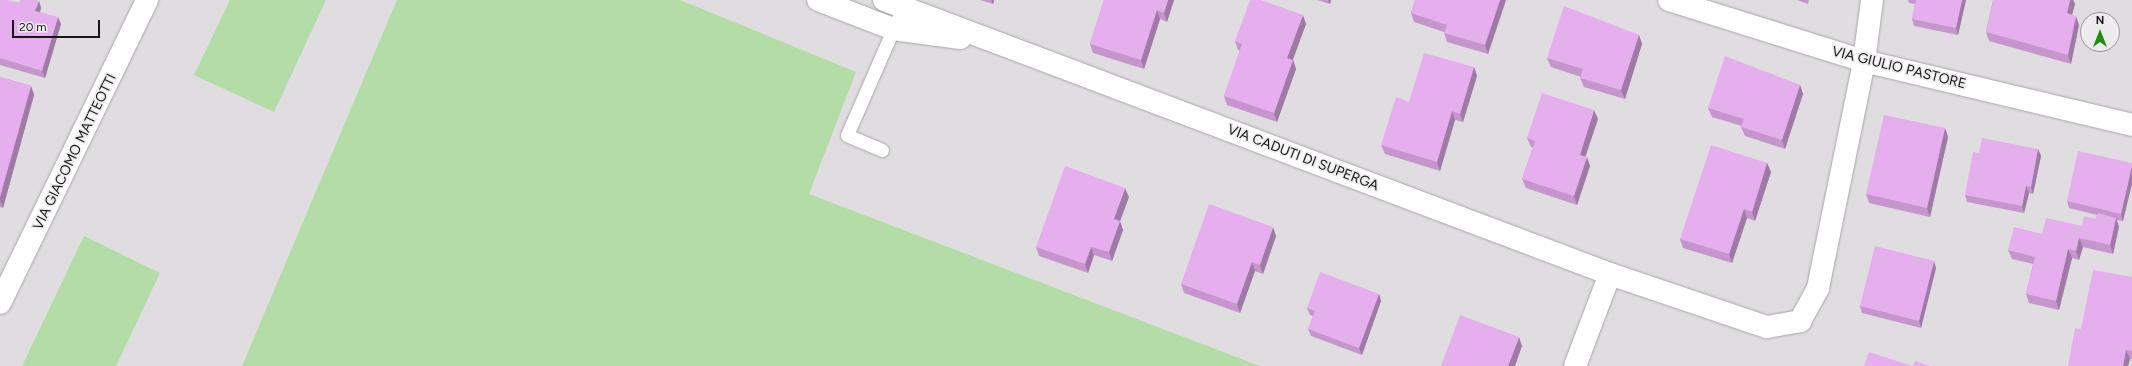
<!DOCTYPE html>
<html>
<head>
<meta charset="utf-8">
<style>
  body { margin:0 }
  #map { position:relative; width:2132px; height:366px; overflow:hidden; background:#e0dde0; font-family:Figtree,sans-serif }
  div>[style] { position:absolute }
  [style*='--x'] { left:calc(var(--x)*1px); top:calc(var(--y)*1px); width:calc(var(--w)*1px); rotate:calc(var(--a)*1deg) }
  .green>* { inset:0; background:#b3dca6 }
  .roads { filter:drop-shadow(0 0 1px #a7a5a8) drop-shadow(0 0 1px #a7a5a8) }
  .service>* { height:13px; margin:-6.5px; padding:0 6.5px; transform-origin:6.5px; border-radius:6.5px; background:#fff }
  .minor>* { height:22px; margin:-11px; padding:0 11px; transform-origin:11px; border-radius:11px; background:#fff }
  .wall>* { inset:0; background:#c596cc }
  .shaded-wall>* { inset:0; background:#a07aa6 }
  .building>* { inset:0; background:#e5aeed }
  span { translate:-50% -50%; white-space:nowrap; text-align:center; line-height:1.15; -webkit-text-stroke:3px #edebed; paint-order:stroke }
  .street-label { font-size:14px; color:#181718 }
  .north { position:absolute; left:2080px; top:12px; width:40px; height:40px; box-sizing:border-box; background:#edebed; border:1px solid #989698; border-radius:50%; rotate:0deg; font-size:11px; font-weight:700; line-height:16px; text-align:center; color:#181718 }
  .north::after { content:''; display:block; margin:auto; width:14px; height:18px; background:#1f8d10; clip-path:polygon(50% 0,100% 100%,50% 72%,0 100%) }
  .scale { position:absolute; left:12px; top:20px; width:88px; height:18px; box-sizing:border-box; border:2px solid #181718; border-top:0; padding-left:5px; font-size:12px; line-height:14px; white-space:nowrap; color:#181718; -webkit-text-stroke:3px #edebed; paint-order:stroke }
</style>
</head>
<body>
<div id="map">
  <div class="green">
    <i style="clip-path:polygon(230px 0,326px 0,274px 112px,194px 75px)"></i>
    <i style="clip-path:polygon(397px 0,680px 0,856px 72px,809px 194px,1260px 366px,242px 366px)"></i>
    <i style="clip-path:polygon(84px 236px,160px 273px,116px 366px,22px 366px)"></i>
  </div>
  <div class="roads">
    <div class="service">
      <i style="--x:882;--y:150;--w:38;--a:-157"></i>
      <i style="--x:847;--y:135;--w:140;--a:-66.4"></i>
    </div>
    <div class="minor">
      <i style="--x:818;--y:0;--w:80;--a:21.1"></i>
      <i style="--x:893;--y:29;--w:68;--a:7.7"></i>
      <i style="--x:884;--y:0;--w:776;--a:20.68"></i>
      <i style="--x:1610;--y:274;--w:166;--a:18.7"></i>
      <i style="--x:1767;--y:327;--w:34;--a:-10"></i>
      <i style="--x:1800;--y:321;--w:38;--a:-61"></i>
      <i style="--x:1818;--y:288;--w:232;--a:-78.5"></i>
      <i style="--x:1864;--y:61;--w:62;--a:-82.5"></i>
      <i style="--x:1669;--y:0;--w:204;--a:17.4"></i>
      <i style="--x:1864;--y:61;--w:276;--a:13.4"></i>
      <i style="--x:0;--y:303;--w:337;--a:-64.1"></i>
      <i style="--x:1575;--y:366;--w:98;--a:-69.2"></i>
    </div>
  </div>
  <div class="wall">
    <i style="clip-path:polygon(0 0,19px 3px,39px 1px,41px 8px,40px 12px,61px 24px,45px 78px,0 65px)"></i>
    <i style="clip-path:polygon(980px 0,994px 0,993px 4px)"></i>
    <i style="clip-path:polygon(1104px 0,1174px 0,1167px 22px,1160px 19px,1144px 69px,1093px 53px,1090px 44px)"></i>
    <i style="clip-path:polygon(1317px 0,1331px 0,1330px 4px)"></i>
    <i style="clip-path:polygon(1415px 0,1506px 0,1488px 54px,1447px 42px,1444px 32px,1414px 22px,1411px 13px)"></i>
    <i style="clip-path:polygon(1797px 0,1809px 0,1808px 4px)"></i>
    <i style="clip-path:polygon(1908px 0,1966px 0,1958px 35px,1914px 26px,1912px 19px,1915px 4px,1909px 3px)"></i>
    <i style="clip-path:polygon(1993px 0,2073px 0,2075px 4px,2072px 15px,2079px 25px,2071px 64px,1989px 41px,1986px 32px)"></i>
    <i style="clip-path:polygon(1306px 24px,1293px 60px,1296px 69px,1277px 122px,1227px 105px,1224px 96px,1240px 51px,1238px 50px,1235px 41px)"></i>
    <i style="clip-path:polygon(1639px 35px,1642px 44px,1625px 99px,1584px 87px,1580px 78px,1581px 77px,1551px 67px,1547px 58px)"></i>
    <i style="clip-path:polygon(1474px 67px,1477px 76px,1463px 122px,1455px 120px,1440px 171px,1385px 154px,1381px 145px,1409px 102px)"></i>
    <i style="clip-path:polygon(0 77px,31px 86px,34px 95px,3px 208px,0 207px)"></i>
    <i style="clip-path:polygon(1800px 85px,1803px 94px,1785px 149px,1745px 136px,1741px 127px,1742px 126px,1712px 117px,1708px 108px)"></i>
    <i style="clip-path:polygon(1598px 119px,1585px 156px,1590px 166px,1577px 205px,1526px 188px,1522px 179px,1533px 147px,1531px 147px,1527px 138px)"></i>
    <i style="clip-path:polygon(1945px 128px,1948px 137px,1930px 217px,1869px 203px,1866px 194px)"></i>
    <i style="clip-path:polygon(2038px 149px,2041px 156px,2033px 194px,2029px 193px,2024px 213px,1967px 202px,1965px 195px,1979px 153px)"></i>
    <i style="clip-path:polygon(1767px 163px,1771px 172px,1755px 221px,1747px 218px,1732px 263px,1683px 248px,1680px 239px)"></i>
    <i style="clip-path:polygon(2132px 163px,2123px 221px,2117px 220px,2119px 227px,2113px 254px,2083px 247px,2079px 260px,2072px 258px,2059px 310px,2029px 303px,2026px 294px,2033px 264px,2012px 259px,2008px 250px,2042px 234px,2082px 226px,2096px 219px,2097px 215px,2069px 208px,2067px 201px)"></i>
    <i style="clip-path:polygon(1129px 197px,1120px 221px,1123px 230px,1112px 261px,1094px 255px,1088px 273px,1039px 256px,1036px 247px)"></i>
    <i style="clip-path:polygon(1276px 236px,1263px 274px,1255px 271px,1240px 313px,1184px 293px,1181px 284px)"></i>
    <i style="clip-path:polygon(1936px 268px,1921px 328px,1862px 313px,1860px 306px)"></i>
    <i style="clip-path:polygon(2132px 277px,2132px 359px,2130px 359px,2128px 366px,2068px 366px,2081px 329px)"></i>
    <i style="clip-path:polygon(1379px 294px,1381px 301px,1362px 355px,1311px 336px,1308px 329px,1313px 316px,1310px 315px,1307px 308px)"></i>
  </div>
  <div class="shaded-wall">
    <i style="clip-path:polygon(991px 0,994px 0,993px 4px)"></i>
    <i style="clip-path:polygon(1168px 0,1174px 0,1167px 22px,1164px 13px)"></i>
    <i style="clip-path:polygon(1328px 0,1331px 0,1330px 4px)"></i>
    <i style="clip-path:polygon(1500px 0,1506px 0,1488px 54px,1485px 45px)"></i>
    <i style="clip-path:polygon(1962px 0,1966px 0,1958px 35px,1956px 28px)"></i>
    <i style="clip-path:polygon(2070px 0,2073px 0,2075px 4px,2070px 22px,2067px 13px)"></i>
    <i style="clip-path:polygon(39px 1px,41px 8px,38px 18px,35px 11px)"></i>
    <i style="clip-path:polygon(1157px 10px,1160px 19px,1144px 69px,1141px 60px)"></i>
    <i style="clip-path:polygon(1303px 15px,1306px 24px,1290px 67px,1287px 58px)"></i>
    <i style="clip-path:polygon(2076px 16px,2079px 25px,2071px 64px,2068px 55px)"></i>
    <i style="clip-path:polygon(58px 17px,61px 24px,45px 78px,42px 71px)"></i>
    <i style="clip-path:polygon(1639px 35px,1642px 44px,1625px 99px,1621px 90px)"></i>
    <i style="clip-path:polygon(1293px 60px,1296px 69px,1277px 122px,1274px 113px)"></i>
    <i style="clip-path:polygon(1474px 67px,1477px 76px,1463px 122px,1460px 114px)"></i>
    <i style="clip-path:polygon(1800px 85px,1803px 94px,1785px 149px,1782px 140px)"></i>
    <i style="clip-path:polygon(31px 86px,34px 95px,3px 208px,0 201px,0 197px)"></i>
    <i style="clip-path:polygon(1594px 110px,1598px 119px,1583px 164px,1580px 155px)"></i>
    <i style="clip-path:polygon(1452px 111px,1455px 120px,1440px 171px,1437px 162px)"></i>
    <i style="clip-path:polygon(1945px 128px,1948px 137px,1930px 217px,1927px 208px)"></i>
    <i style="clip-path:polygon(2038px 149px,2041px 156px,2033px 194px,2031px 187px)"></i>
    <i style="clip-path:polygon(1587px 157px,1590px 166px,1577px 205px,1574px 196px)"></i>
    <i style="clip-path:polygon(1767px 163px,1771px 172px,1755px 221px,1752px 212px)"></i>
    <i style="clip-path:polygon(2132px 166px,2132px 184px,2123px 221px,2121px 214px)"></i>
    <i style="clip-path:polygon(2026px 186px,2029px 193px,2024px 213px,2022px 206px)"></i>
    <i style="clip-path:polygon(1125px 188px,1129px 197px,1120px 221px,1123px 230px,1112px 261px,1109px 252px,1114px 219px)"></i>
    <i style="clip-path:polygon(1744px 209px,1747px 218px,1732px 263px,1729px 254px)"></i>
    <i style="clip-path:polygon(2116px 218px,2119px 227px,2113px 254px,2110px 245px)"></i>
    <i style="clip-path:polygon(1273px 227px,1276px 236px,1263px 274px,1260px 265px)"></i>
    <i style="clip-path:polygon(2079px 238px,2083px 247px,2079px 260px,2076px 251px)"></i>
    <i style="clip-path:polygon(1091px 247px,1094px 255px,1088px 273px,1085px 264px)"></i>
    <i style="clip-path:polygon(2068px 249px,2072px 258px,2059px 310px,2056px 301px)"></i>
    <i style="clip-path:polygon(1934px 261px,1936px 268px,1921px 328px,1919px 321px)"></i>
    <i style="clip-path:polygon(1252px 262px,1255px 271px,1240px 313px,1237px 304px)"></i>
    <i style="clip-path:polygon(1379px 294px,1381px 301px,1362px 355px,1359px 348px)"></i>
    <i style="clip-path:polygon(1519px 337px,1522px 346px,1515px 366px,1508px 366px)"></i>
    <i style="clip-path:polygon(2126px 350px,2130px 359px,2128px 366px,2123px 366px)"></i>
  </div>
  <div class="building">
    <i style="clip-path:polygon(0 0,8px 0,19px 3px,20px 0,36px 0,39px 1px,35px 11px,58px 17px,42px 71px,0 58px)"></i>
    <i style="clip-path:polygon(1104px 0,1168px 0,1164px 13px,1157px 10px,1141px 60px,1090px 44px)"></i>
    <i style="clip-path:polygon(1250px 0,1261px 0,1303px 15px,1287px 58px,1293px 60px,1274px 113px,1224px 96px,1242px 44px,1235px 41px)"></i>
    <i style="clip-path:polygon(1415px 0,1500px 0,1485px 45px,1444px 33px,1447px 25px,1411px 13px)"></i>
    <i style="clip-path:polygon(1916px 0,1962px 0,1956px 28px,1912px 19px)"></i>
    <i style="clip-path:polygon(1993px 0,2070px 0,2067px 13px,2076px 16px,2068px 55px,1986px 32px)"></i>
    <i style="clip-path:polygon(1564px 6px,1639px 35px,1621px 90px,1580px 78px,1583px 69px,1547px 58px)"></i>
    <i style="clip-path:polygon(1424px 53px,1474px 67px,1460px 114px,1452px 111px,1437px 162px,1381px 145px,1396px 97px,1409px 102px)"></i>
    <i style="clip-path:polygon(1725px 56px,1800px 85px,1782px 140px,1741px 127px,1744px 119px,1708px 108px)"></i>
    <i style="clip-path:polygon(0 77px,31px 86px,0 197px)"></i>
    <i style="clip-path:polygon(1542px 93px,1594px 110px,1580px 155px,1587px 157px,1574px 196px,1522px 179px,1535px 141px,1527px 138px)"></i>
    <i style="clip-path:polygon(1884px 115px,1945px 128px,1927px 208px,1866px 194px)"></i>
    <i style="clip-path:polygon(1982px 138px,2038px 149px,2031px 187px,2026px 186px,2022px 206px,1965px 195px,1973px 152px,1979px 153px)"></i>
    <i style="clip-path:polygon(1711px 145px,1767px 163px,1752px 212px,1744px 209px,1729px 254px,1680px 239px)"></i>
    <i style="clip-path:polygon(2078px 151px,2132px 163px,2132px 166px,2121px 214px,2067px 201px)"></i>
    <i style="clip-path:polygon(1065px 166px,1125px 188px,1114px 219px,1120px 221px,1109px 252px,1091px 247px,1085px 264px,1036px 247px)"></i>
    <i style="clip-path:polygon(1209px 204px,1273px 227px,1260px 265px,1252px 262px,1237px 304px,1181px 284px)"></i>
    <i style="clip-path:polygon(2098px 213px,2116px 218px,2110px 245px,2079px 238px,2076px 251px,2068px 249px,2056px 301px,2026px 294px,2035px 257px,2008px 250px,2014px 227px,2042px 234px,2046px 218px,2082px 226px,2084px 216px,2096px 219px)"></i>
    <i style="clip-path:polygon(1875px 246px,1934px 261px,1919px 321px,1860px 306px)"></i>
    <i style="clip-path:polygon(2093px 270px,2132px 277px,2132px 351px,2126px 350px,2123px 366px,2068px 366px,2075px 328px,2081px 329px)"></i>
    <i style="clip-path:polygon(1320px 272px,1379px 294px,1359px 348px,1308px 329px,1315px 311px,1307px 308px)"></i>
    <i style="clip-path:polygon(1460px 315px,1519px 337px,1508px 366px,1441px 366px)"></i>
    <i style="clip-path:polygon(1869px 352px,1912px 366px,1864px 366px)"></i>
    <i style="clip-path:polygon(1915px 361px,1930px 366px,1913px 366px)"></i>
  </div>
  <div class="street-label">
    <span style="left:1899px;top:68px;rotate:14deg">VIA GIULIO PASTORE</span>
    <span style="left:75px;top:152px;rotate:-64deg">VIA GIACOMO MATTEOTTI</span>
    <span style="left:1303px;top:158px;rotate:21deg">VIA CADUTI DI SUPERGA</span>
  </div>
  <div class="north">N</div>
  <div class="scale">20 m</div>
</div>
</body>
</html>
